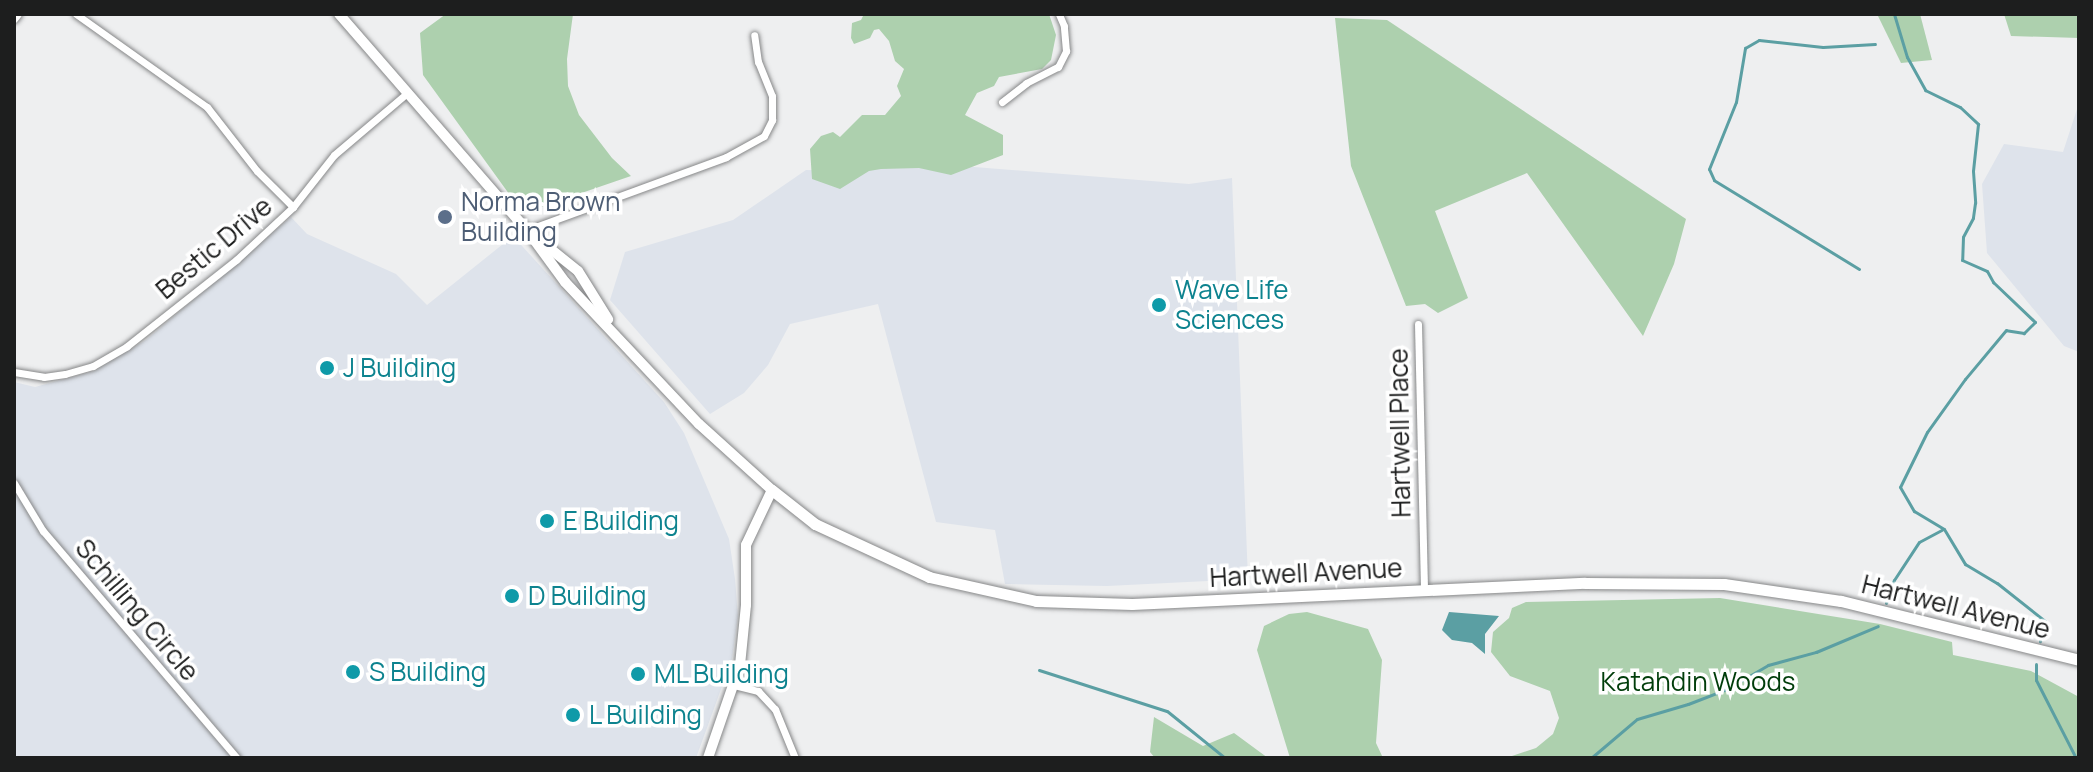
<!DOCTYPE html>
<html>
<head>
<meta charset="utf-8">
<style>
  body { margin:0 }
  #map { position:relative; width:2093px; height:772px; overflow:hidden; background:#eeeff0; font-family:Manrope,sans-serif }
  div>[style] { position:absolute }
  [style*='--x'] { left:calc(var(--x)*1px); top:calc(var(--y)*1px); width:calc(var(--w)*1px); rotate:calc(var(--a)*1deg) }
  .built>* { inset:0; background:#dee3eb }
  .green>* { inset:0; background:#add0ae }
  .water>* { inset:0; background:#5b9fa3 }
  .stream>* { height:3px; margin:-1.5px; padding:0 1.5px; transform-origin:1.5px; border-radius:1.5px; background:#5b9fa3 }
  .roads { filter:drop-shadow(0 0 2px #868788) drop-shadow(0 0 2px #868788) }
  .street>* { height:7px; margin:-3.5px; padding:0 3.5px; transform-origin:3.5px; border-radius:3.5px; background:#fff }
  .secondary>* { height:10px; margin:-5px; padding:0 5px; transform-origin:5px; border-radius:5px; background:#fff }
  .primary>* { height:11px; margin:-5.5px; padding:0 5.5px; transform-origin:5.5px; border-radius:5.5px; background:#fff }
  .dots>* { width:22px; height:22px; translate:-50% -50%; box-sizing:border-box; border:4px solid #fff; border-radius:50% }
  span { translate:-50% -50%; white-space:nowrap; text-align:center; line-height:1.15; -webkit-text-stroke:7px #fff; paint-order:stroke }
  .service-label { font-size:26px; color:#4e5e75 }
  .left { translate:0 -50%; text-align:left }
  .street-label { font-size:26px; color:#1d1e1e }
  .culture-label { font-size:26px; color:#0d838f }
  .park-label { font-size:26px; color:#003d0a }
  .frame { position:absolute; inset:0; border:16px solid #1d1e1e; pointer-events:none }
</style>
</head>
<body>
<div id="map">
  <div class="built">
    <i style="clip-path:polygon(2079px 103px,2079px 352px,2064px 346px,1987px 253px,1982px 184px,2004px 144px,2063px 152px)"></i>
    <i style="clip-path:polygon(849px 157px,1189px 184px,1232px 178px,1248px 579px,1107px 586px,1005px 584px,995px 530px,936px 522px,878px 304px,790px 324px,768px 365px,744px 393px,710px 414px,610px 300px,625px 252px,733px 220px,806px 170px,851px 171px)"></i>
    <i style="clip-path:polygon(291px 217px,307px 234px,396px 274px,427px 305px,513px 236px,664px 402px,684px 433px,729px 539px,735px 579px,738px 616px,732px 659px,696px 758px,14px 758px,14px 382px,35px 387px,94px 371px,146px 340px)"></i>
  </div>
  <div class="green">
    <i style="clip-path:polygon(446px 14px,573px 14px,567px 59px,568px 86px,579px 115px,612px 158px,631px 176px,532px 210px,517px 205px,423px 75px,420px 33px)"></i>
    <i style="clip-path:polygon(864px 14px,1049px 14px,1056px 35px,1051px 60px,1042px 69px,999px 77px,994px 86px,977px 93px,965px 115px,1003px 135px,1003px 155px,951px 175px,919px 168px,881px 169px,869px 171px,840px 189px,812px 179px,810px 149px,821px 136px,833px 132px,840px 137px,862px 115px,885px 115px,901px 96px,897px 86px,904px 69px,895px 61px,889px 41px,879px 29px,874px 30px,870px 38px,854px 44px,851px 38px,852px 23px,861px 20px)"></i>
    <i style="clip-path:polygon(1877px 14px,1920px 14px,1932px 60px,1901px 63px)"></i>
    <i style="clip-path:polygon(2004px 14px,2079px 14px,2079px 38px,2011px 36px)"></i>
    <i style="clip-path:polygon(1335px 18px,1387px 20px,1686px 219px,1674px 264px,1643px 336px,1527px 173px,1435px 211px,1468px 298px,1438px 313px,1425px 304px,1406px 306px,1351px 166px)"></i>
    <i style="clip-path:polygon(1720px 598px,1880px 624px,1952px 642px,1953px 655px,2031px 671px,2079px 697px,2079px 758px,1506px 758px,1536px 748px,1553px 734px,1559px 718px,1550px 691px,1510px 676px,1491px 652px,1493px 632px,1509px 618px,1512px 608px,1526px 602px)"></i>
    <i style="clip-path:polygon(1307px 612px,1368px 629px,1382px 660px,1376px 743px,1383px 758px,1290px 758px,1257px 650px,1264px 626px,1289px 614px)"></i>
    <i style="clip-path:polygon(1154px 717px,1203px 746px,1234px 733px,1268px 758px,1155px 758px,1150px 752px)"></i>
  </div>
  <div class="water">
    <i style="clip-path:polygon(1449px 612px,1499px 616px,1485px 634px,1485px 654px,1472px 643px,1452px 640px,1442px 630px)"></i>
  </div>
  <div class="stream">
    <i style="--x:1894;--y:14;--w:45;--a:73.2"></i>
    <i style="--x:1907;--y:57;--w:38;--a:61"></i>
    <i style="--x:1925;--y:90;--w:39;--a:26"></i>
    <i style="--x:1960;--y:107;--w:25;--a:43"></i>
    <i style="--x:1978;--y:124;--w:47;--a:96.1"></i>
    <i style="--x:1973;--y:171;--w:32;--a:86"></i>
    <i style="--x:1975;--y:203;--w:15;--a:98"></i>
    <i style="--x:1973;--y:218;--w:21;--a:118"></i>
    <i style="--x:1963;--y:237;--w:23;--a:92"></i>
    <i style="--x:1962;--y:260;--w:27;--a:24"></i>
    <i style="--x:1987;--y:271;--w:13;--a:61"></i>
    <i style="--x:1993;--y:282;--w:58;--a:43.6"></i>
    <i style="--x:2035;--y:322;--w:16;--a:135"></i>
    <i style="--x:2024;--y:333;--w:18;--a:-171"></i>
    <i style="--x:2006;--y:330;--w:64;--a:129.9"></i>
    <i style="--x:1965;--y:379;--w:65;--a:125.6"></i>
    <i style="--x:1927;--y:432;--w:61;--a:116.1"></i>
    <i style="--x:1900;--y:487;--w:28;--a:60"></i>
    <i style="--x:1914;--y:511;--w:35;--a:31"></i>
    <i style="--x:1944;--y:529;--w:41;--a:59"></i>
    <i style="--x:1965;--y:564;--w:37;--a:31"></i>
    <i style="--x:1997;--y:583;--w:61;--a:38.4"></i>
    <i style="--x:2045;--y:621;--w:21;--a:104"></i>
    <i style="--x:1859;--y:269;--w:170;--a:-148.5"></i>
    <i style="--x:1714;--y:180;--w:12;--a:-114"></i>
    <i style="--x:1709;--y:169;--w:72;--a:-68.1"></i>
    <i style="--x:1736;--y:102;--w:55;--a:-80.5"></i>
    <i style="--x:1745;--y:48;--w:16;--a:-30"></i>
    <i style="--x:1759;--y:40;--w:64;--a:6.2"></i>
    <i style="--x:1823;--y:47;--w:52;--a:-3.3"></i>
    <i style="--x:1886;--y:603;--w:24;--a:-71"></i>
    <i style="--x:1894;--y:580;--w:45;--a:-56.7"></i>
    <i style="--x:1919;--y:542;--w:26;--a:-28"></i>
    <i style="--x:2036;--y:664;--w:16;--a:90"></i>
    <i style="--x:2036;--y:680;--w:88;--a:62.9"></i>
    <i style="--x:1039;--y:670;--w:134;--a:17.8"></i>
    <i style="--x:1167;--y:711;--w:75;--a:39"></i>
    <i style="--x:1591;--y:758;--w:60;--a:-40.3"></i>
    <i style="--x:1637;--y:719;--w:53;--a:-16.4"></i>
    <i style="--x:1688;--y:704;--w:42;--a:-21"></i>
    <i style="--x:1727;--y:689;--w:48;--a:-30.3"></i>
    <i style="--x:1768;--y:665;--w:50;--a:-15.2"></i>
    <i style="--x:1816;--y:652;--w:67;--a:-22.8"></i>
  </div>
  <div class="roads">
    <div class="street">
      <i style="--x:76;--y:14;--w:161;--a:35.4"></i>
      <i style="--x:207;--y:107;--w:81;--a:52"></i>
      <i style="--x:257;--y:171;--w:51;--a:45"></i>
      <i style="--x:14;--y:19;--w:6;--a:-51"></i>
      <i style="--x:1002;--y:102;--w:31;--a:-38"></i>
      <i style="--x:1026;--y:83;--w:36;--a:-27"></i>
      <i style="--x:1058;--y:67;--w:18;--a:-63"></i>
      <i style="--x:1066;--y:51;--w:25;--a:-95"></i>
      <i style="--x:1064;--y:26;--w:13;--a:-113"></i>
      <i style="--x:527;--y:230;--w:212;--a:-20.1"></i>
      <i style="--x:726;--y:157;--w:43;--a:-28.9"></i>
      <i style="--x:764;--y:136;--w:18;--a:-63"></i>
      <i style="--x:772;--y:120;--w:24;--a:-90"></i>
      <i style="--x:772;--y:96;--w:37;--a:-112"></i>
      <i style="--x:758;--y:62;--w:27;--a:-98"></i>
      <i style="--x:1418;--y:324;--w:266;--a:88.7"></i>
      <i style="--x:14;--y:372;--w:30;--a:9"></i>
      <i style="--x:44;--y:377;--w:21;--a:-8"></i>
      <i style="--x:65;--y:374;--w:29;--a:-16"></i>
      <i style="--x:93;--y:366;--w:39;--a:-30"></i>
      <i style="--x:127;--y:346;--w:139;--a:-38.3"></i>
      <i style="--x:236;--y:260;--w:78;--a:-42.9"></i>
      <i style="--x:293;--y:207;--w:66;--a:-51.7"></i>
      <i style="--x:334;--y:155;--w:96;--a:-40.3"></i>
      <i style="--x:14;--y:483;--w:56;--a:58.9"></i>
      <i style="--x:43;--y:531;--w:299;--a:49.5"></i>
      <i style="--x:734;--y:685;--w:25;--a:14"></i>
      <i style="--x:758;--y:691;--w:25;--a:47"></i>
      <i style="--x:775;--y:709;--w:53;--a:67.8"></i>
    </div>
    <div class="secondary">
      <i style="--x:339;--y:14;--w:286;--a:49"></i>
      <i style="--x:527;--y:230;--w:64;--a:53.8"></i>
      <i style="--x:565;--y:282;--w:195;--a:46.7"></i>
      <i style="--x:699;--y:424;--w:98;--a:42.1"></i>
      <i style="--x:772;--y:490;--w:61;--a:115.3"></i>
      <i style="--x:746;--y:545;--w:60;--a:90"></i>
      <i style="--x:746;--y:605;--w:60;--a:95.7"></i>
      <i style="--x:740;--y:665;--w:98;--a:109"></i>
      <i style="--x:538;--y:239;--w:51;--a:38.7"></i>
      <i style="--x:578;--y:271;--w:57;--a:58"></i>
    </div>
    <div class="primary">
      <i style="--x:772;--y:490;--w:55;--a:38.3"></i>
      <i style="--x:815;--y:524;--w:126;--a:24.9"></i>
      <i style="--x:929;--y:577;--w:110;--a:12.6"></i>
      <i style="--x:1036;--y:601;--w:96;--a:1.8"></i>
      <i style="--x:1132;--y:604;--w:453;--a:-2.7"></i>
      <i style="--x:1585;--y:583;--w:139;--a:0.4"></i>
      <i style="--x:1724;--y:584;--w:118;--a:8.3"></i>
      <i style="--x:1841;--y:601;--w:245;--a:13.9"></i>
    </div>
  </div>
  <div class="dots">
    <i style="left:445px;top:217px;background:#5c6f8a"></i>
    <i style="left:1159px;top:305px;background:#0f9aa8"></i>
    <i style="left:327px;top:368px;background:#0f9aa8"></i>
    <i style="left:547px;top:521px;background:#0f9aa8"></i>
    <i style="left:512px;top:596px;background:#0f9aa8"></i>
    <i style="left:353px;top:672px;background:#0f9aa8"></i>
    <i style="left:638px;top:674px;background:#0f9aa8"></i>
    <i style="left:573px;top:715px;background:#0f9aa8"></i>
  </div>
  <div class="service-label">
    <span class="left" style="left:461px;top:217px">Norma Brown<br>Building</span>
  </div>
  <div class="street-label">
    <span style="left:214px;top:248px;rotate:-40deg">Bestic Drive</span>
    <span style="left:1400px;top:433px;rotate:-91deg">Hartwell Place</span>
    <span style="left:1306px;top:573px;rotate:-3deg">Hartwell Avenue</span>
    <span style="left:1956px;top:607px;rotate:14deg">Hartwell Avenue</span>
    <span style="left:137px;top:610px;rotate:50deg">Schilling Circle</span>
  </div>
  <div class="culture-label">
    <span class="left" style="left:1175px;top:305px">Wave Life<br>Sciences</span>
    <span class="left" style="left:343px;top:368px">J Building</span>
    <span class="left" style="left:563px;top:521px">E Building</span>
    <span class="left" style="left:528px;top:596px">D Building</span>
    <span class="left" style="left:369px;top:672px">S Building</span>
    <span class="left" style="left:654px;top:674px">ML Building</span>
    <span class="left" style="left:589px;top:715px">L Building</span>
  </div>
  <div class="park-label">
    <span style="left:1698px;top:682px">Katahdin Woods</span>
  </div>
  <div class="frame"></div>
</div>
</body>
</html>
